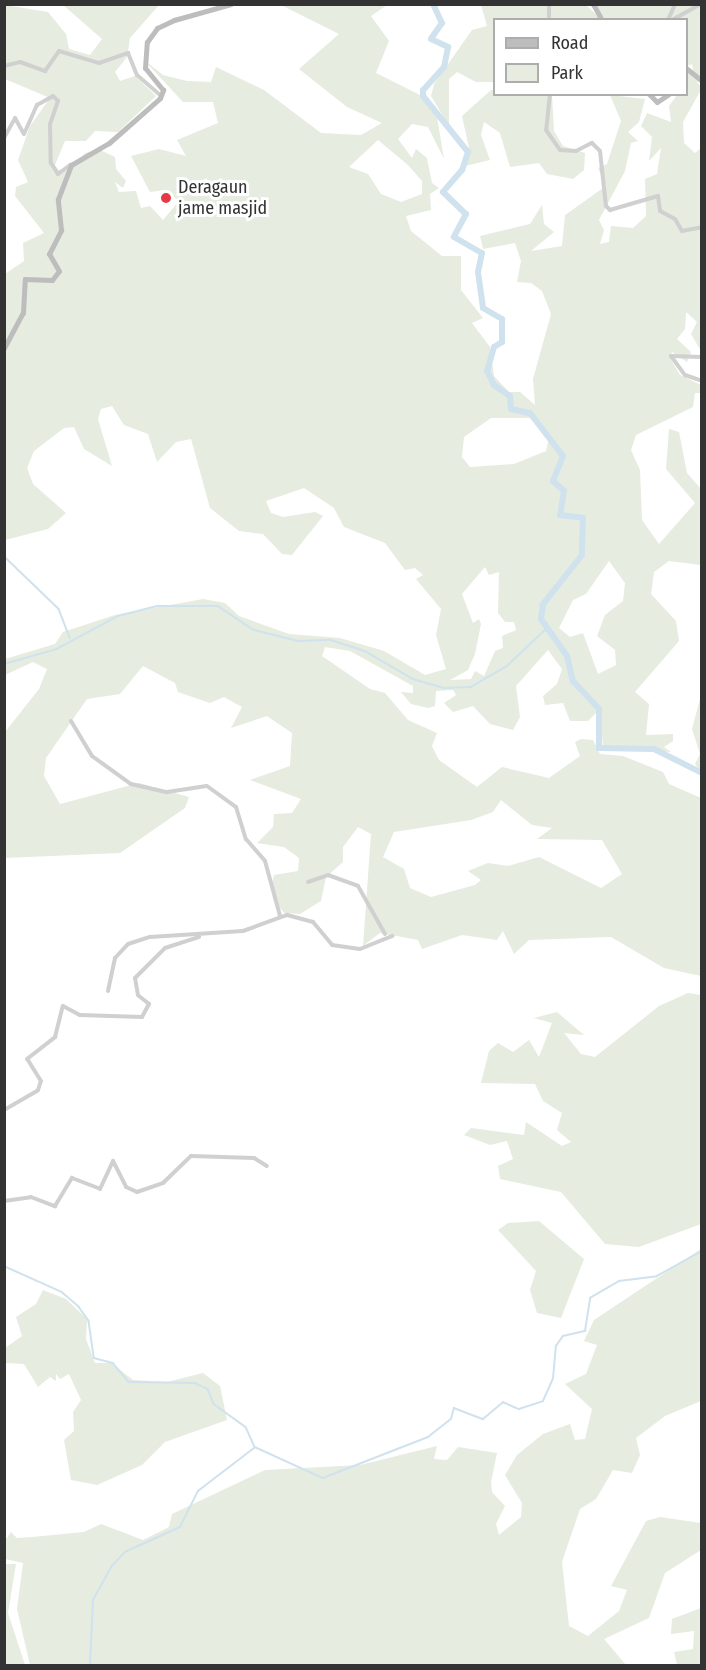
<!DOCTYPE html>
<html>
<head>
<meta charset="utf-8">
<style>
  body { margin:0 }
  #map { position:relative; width:706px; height:1670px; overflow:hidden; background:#fff; font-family:"Fira Sans Condensed",sans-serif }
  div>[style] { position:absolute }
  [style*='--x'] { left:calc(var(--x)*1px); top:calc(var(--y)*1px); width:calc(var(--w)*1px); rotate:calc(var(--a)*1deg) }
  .green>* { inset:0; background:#e6ecdf }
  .stream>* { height:1.5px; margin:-0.75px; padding:0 0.75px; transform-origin:0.75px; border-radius:0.75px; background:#cfe2ee }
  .river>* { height:6px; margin:-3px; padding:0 3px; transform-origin:3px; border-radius:3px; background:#cfe2ee }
  .minor>* { height:4px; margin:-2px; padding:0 2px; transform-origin:2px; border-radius:2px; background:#d0d0d0 }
  .secondary>* { height:5px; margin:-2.5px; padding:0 2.5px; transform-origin:2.5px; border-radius:2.5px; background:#bdbdbd }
  .dots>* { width:16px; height:16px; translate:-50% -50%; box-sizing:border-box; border:3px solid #fff; border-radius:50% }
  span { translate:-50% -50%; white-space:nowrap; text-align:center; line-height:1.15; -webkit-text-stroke:6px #fff; paint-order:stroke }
  .poi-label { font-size:18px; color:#333 }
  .left { translate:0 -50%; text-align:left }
  .frame { position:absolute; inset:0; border:6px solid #333; pointer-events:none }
  .legend { position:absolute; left:493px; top:18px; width:195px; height:78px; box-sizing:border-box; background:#fff; border:2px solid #adadad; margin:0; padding:8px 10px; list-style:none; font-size:18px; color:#333 }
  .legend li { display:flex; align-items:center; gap:12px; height:30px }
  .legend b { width:30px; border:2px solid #adadad }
</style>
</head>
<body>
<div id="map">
  <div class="green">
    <i style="clip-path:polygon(evenodd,5px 5px,48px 12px,66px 34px,69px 49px,90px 55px,102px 39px,63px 5px,159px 5px,130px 38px,127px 57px,115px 72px,120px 81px,135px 76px,156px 96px,118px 132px,95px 131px,86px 141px,65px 141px,55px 165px,58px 170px,73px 167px,85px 153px,100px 150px,115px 157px,116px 169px,126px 181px,123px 188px,115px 182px,119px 192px,136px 191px,141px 208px,150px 206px,163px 220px,179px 201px,165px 190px,150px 192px,131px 156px,159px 149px,186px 156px,177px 140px,218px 123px,213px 102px,183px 102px,144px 60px,163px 75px,187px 81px,211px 82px,216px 67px,264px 90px,321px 133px,361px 135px,382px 123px,347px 107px,299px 69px,339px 34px,281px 5px,387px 5px,371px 16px,389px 41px,376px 73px,420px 95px,436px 111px,444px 159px,428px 127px,412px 124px,398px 139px,412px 158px,416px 149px,427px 158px,432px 183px,439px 188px,430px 194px,431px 210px,406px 216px,411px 231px,442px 256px,461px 256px,461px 290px,483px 318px,472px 323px,490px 347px,494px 376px,509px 392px,520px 392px,535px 405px,533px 379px,551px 314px,542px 291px,531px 283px,517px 282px,521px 261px,515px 243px,483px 249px,480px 236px,530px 224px,542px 205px,544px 224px,554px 232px,531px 251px,562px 246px,565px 215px,606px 186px,598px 168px,607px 164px,621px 121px,610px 95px,645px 99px,639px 122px,628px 132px,638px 141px,631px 143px,625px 171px,599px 220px,604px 230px,600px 244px,609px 242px,611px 226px,633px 228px,646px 216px,645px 179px,657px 174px,661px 148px,649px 161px,652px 137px,641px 126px,647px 113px,671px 122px,669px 106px,677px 95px,686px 94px,687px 70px,702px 88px,683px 122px,684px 143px,695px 153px,701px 148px,701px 351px,691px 334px,697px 322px,686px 312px,685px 329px,677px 339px,691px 352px,687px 362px,672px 352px,670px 358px,680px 375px,701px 385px,701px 393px,695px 393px,693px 407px,636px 435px,631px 450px,640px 470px,642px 520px,659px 544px,695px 503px,666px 469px,669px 429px,679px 432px,687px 473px,701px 489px,701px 565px,669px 561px,654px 572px,651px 594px,676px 621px,679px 641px,635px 692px,649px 704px,646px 735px,673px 734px,673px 741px,664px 747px,671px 752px,603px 748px,600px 709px,588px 721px,570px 721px,563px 703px,545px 705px,543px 696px,557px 684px,562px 669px,548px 650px,516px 686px,520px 717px,513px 730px,490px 724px,473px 706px,453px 712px,444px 703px,456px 695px,453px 690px,436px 691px,435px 706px,428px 708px,411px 704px,401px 692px,413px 693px,413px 686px,350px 651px,325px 647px,322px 656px,370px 689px,385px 693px,408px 720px,437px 733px,432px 746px,439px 760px,477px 787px,502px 767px,549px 778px,580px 756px,575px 742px,581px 739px,593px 740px,600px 754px,623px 756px,663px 772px,669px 784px,701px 798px,701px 976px,664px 968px,611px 937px,529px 940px,514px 954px,503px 931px,497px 940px,462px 935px,422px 949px,418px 940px,380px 933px,363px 946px,371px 834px,358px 827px,343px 847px,343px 862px,326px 877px,321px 901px,300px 914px,284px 913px,273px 899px,272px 884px,274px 875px,298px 871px,299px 858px,284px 847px,257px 843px,273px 827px,274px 814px,292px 813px,301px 799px,250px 780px,290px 766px,292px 733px,267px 716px,231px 728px,242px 707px,224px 697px,210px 703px,178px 692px,175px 683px,143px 666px,120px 694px,87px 699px,46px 758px,44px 776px,60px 804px,139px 783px,189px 797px,185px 808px,120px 853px,5px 858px,5px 732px,39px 689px,47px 669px,33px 662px,5px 675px,5px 659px,55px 644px,63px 632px,115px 615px,203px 599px,225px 603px,239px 616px,289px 634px,340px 638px,384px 651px,425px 675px,446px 669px,436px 635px,441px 609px,416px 579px,423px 575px,415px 568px,405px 570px,385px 543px,344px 527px,334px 508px,304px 488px,266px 501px,271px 513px,283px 517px,315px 512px,323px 516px,292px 555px,282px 554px,263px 534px,239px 531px,210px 508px,191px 439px,176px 442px,157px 462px,148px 434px,124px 425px,112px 406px,101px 409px,98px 419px,112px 466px,84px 449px,74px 427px,64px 428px,34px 451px,27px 468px,33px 484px,66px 513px,48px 529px,5px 540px,5px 274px,24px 261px,23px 243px,44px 233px,15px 196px,16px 187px,28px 182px,18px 160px,30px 126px,50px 98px,5px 79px,5px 5px,378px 140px,408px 165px,422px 181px,422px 194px,401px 202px,381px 194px,368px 174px,349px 167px,378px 140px,5px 5px,491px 418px,530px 418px,549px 438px,546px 451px,514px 464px,470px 467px,462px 457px,464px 437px,491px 418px,5px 5px,609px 561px,625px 583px,623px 601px,605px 615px,597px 636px,615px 650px,616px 665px,598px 674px,583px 633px,570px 637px,559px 628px,573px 600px,586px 594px,609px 561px,5px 5px,485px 567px,489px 575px,499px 572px,498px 613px,505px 622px,514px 622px,516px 630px,502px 636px,503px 648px,495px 651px,484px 676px,475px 671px,471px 679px,450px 680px,468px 670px,475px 654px,481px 624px,479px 619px,473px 623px,462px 594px,485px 567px,5px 5px,501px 800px,532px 825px,552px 828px,537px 839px,602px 840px,622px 874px,601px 888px,539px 857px,508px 866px,488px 863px,468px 871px,481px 880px,475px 885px,431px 897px,410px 888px,404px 869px,383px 857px,394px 832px,471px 820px,493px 812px,501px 800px)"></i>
    <i style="clip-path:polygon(481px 5px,586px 5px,601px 19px,494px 20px,494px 82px,476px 82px,457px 72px,449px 79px,449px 126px,431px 96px,434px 84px,472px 30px,487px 26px)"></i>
    <i style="clip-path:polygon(590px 5px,701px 5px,701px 81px,695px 82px,692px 64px,687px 66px,686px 20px,605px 19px)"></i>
    <i style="clip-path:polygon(491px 90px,552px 95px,554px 131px,563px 146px,585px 153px,584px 170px,573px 179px,547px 174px,539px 163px,510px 167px,500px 133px,484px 122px,481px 135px,490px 160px,465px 166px,469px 148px,462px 116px)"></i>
    <i style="clip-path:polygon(701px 695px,702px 696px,701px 772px,695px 764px,700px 754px,692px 729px)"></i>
    <i style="clip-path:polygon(688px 993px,701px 995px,701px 1224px,639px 1247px,605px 1244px,561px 1192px,500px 1179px,498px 1166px,513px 1159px,507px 1141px,490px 1145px,464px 1135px,471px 1128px,524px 1135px,526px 1122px,562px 1146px,571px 1142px,557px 1130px,562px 1113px,543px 1101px,535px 1084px,481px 1083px,489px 1051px,498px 1043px,513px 1052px,529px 1040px,539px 1057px,552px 1023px,534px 1018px,557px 1012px,584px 1035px,564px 1033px,581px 1054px,595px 1057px,659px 1006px)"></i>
    <i style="clip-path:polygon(539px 1221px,584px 1259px,561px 1318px,537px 1313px,530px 1290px,536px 1271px,498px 1230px,508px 1223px)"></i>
    <i style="clip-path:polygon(701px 1249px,701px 1401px,665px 1416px,636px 1438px,640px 1455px,632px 1473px,613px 1470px,596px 1499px,580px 1509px,562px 1562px,569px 1626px,588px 1636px,619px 1611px,627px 1590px,611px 1586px,646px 1521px,660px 1517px,701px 1523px,701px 1550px,665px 1573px,649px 1618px,604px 1639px,626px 1665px,30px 1665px,17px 1609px,23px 1563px,5px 1559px,5px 1541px,11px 1532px,17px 1538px,32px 1537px,84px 1532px,101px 1524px,143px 1540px,169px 1527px,172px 1514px,265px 1470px,360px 1465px,437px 1446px,434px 1459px,447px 1460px,458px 1447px,497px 1453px,491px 1482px,492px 1492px,505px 1506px,496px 1524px,499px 1535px,521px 1517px,522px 1503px,505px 1475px,517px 1455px,543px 1434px,570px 1424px,575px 1440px,585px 1439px,592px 1409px,565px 1384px,586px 1374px,597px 1345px,584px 1341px,594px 1320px)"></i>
    <i style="clip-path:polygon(43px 1290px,66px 1299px,87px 1319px,86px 1339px,95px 1363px,111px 1363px,133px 1380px,167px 1382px,203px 1373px,220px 1386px,227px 1420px,165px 1442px,142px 1465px,97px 1485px,71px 1480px,64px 1440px,74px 1431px,73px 1412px,81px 1400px,69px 1374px,60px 1379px,56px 1374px,56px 1381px,50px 1377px,38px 1387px,24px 1364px,5px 1363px,5px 1348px,22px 1336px,16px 1317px,36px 1304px)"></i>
    <i style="clip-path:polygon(5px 1564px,16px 1564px,8px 1613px,25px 1665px,5px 1665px)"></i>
    <i style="clip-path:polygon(701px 1608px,701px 1665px,677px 1665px,674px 1652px,693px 1649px,694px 1631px,671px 1634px,672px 1619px)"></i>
  </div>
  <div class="stream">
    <i style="--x:4;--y:556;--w:76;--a:43.9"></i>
    <i style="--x:59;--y:609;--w:31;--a:69"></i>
    <i style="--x:4;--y:664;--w:55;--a:-15.8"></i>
    <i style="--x:57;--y:649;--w:69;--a:-28.4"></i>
    <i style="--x:118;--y:616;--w:40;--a:-14.4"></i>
    <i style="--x:157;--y:606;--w:61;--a:0"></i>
    <i style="--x:218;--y:606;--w:43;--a:33.7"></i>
    <i style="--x:254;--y:630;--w:45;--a:14"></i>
    <i style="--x:298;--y:641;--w:33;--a:-2"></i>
    <i style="--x:331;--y:640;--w:36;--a:18"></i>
    <i style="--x:365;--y:651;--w:56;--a:30.3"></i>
    <i style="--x:413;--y:679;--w:32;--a:16"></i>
    <i style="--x:444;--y:688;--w:27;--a:-2"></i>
    <i style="--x:471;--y:687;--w:42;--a:-30.3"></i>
    <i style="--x:507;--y:666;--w:54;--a:-43.5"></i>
    <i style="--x:4;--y:1266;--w:64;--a:24.1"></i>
    <i style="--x:62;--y:1292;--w:23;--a:41"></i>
    <i style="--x:79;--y:1307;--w:17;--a:54"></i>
    <i style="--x:89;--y:1321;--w:37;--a:82"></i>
    <i style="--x:94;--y:1358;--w:20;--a:15"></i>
    <i style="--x:113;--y:1363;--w:25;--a:50"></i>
    <i style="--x:129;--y:1382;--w:66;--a:0.9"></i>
    <i style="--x:195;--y:1383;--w:14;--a:25"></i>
    <i style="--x:208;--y:1389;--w:16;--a:68"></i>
    <i style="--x:214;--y:1404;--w:39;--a:36"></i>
    <i style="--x:246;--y:1427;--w:22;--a:66"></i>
    <i style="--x:255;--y:1447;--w:75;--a:24.5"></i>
    <i style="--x:323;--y:1478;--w:113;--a:-21.3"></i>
    <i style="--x:428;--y:1437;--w:29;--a:-38"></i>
    <i style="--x:451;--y:1419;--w:11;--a:-75"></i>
    <i style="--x:454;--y:1408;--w:31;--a:21"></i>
    <i style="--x:483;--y:1419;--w:26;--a:-40"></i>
    <i style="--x:503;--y:1402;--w:17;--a:24"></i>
    <i style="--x:519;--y:1409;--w:25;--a:-18"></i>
    <i style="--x:543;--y:1401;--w:24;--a:-66"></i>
    <i style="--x:553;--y:1379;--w:33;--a:-85"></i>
    <i style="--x:556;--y:1346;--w:12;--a:-55"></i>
    <i style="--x:563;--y:1336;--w:23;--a:-13"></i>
    <i style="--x:585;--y:1331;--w:33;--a:-81"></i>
    <i style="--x:590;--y:1298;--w:34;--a:-30"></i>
    <i style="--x:619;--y:1281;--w:38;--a:-7"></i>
    <i style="--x:657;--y:1276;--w:51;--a:-29.1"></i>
    <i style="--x:90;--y:1666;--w:66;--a:-87.4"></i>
    <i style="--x:93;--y:1600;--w:39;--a:-61"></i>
    <i style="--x:112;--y:1566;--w:19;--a:-47"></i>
    <i style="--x:125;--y:1552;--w:60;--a:-24.4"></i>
    <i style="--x:180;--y:1527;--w:40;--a:-63.4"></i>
    <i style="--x:198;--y:1491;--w:71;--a:-37.5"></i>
  </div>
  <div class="river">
    <i style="--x:433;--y:4;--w:21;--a:65"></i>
    <i style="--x:442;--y:23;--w:19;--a:125"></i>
    <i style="--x:431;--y:39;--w:19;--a:25"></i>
    <i style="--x:448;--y:47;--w:20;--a:101"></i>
    <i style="--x:444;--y:67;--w:31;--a:132"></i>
    <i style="--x:423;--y:90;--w:6;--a:90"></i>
    <i style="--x:423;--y:96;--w:72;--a:51.2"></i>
    <i style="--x:468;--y:152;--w:19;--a:108"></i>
    <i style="--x:462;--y:170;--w:29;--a:131"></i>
    <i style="--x:443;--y:192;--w:32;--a:44"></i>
    <i style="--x:466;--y:214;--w:26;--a:118"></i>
    <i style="--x:454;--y:237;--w:32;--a:30"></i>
    <i style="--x:482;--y:253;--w:19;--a:102"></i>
    <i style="--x:478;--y:272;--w:36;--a:82"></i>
    <i style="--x:483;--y:308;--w:22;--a:30"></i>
    <i style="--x:502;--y:319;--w:23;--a:90"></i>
    <i style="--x:502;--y:342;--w:9;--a:148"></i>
    <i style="--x:494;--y:347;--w:25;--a:106"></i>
    <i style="--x:487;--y:371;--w:16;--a:63"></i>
    <i style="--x:494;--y:385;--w:19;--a:35"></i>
    <i style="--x:510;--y:396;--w:13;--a:86"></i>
    <i style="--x:511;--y:409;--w:19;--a:12"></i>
    <i style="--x:530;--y:413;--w:54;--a:52.5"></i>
    <i style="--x:563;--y:456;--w:27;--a:112"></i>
    <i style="--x:553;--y:481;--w:15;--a:42"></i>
    <i style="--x:564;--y:491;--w:24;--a:99"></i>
    <i style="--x:560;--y:515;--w:23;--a:7"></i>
    <i style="--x:583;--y:518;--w:37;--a:92"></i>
    <i style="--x:582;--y:555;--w:63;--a:128.5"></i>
    <i style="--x:543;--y:604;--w:15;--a:98"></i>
    <i style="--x:541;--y:619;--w:45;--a:54.9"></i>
    <i style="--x:567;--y:656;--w:26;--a:77"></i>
    <i style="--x:573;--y:681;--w:38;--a:47"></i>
    <i style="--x:599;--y:709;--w:39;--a:90"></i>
    <i style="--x:599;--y:748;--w:55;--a:1"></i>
    <i style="--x:654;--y:749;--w:54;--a:26.6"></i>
  </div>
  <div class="minor">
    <i style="--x:549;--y:20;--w:16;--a:-90"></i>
    <i style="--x:668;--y:20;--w:17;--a:-66"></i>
    <i style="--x:672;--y:20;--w:33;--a:-29"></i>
    <i style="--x:4;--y:66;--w:16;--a:-14"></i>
    <i style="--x:20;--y:62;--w:27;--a:20"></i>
    <i style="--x:45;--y:71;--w:24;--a:-55"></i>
    <i style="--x:59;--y:51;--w:42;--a:16.7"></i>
    <i style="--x:99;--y:63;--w:31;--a:-19"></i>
    <i style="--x:128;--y:53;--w:24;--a:68"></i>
    <i style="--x:137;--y:75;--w:32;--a:41"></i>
    <i style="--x:550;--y:94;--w:36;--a:96"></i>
    <i style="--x:546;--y:130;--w:24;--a:55"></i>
    <i style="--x:560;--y:150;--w:16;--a:4"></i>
    <i style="--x:576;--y:151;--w:18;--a:-27"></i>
    <i style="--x:592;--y:143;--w:11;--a:45"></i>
    <i style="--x:600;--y:151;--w:55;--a:83.8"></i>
    <i style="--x:606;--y:206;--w:6;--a:45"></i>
    <i style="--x:610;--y:210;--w:50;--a:-16.3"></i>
    <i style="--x:658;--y:196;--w:15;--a:82"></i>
    <i style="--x:660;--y:211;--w:17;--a:28"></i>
    <i style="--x:675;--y:219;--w:14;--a:60"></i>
    <i style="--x:682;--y:231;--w:20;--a:-11"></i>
    <i style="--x:4;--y:138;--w:23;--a:-61"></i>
    <i style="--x:15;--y:118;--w:18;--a:61"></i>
    <i style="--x:24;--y:134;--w:32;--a:-66"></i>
    <i style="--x:37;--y:105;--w:18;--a:-29"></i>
    <i style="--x:53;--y:96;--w:7;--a:45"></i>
    <i style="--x:58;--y:101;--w:24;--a:109"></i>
    <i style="--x:50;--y:124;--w:39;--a:89"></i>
    <i style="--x:51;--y:163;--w:13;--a:58"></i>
    <i style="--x:58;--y:174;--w:15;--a:-37"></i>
    <i style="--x:702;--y:357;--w:31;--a:-178"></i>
    <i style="--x:671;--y:356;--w:24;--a:54"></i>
    <i style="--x:685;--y:375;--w:18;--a:19"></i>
    <i style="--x:71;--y:721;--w:41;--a:59"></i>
    <i style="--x:92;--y:756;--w:48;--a:35.7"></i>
    <i style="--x:131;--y:784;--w:37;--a:13"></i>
    <i style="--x:167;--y:792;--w:40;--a:-8.5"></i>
    <i style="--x:207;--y:786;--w:36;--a:36"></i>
    <i style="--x:236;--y:807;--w:34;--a:73"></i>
    <i style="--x:246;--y:839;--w:29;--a:49"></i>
    <i style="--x:265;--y:861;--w:57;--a:74.7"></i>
    <i style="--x:308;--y:882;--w:21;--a:-19"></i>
    <i style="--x:328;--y:875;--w:32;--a:20"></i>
    <i style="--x:358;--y:886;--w:55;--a:60.6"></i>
    <i style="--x:108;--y:991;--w:34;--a:-78"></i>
    <i style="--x:115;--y:958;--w:19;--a:-47"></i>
    <i style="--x:128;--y:944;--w:23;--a:-18"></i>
    <i style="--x:150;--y:937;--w:93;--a:-3.7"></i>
    <i style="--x:243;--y:931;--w:47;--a:-20"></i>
    <i style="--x:287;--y:915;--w:27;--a:15"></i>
    <i style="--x:313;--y:922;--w:30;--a:50"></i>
    <i style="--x:332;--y:945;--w:28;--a:8"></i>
    <i style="--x:360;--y:949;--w:35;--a:-22"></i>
    <i style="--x:4;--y:1110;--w:39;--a:-30"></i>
    <i style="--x:38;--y:1090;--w:9;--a:-72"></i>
    <i style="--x:41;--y:1081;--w:26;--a:-122"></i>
    <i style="--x:27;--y:1059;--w:36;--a:-38"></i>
    <i style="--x:55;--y:1037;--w:32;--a:-76"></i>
    <i style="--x:63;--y:1006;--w:19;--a:28"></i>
    <i style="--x:80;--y:1015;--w:62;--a:1.8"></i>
    <i style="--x:142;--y:1017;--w:15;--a:-62"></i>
    <i style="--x:149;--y:1004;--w:14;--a:-141"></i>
    <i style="--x:138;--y:995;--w:17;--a:-100"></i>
    <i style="--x:135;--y:978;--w:42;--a:-45"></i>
    <i style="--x:165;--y:948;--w:36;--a:-18"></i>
    <i style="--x:4;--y:1201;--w:27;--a:-8"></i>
    <i style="--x:31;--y:1197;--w:26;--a:21"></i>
    <i style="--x:55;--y:1206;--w:33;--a:-59"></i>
    <i style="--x:72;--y:1178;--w:30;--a:21"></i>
    <i style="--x:100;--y:1189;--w:31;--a:-65"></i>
    <i style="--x:113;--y:1161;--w:29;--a:63"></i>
    <i style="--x:126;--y:1187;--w:12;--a:24"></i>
    <i style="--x:137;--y:1192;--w:28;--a:-19"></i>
    <i style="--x:163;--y:1183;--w:39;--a:-44"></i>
    <i style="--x:191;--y:1156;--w:63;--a:1.8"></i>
    <i style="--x:254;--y:1158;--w:15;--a:32"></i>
  </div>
  <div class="secondary">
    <i style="--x:593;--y:4;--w:18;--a:61"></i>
    <i style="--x:686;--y:68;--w:21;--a:39"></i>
    <i style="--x:649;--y:94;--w:11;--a:45"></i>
    <i style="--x:657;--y:102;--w:14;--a:-34"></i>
    <i style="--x:4;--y:348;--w:40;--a:-62"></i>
    <i style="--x:23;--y:313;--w:34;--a:-87"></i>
    <i style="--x:25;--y:279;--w:27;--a:2"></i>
    <i style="--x:52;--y:280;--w:11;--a:-52"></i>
    <i style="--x:59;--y:271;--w:20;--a:-120"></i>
    <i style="--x:49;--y:254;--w:27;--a:-63"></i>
    <i style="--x:61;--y:230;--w:31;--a:-96"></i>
    <i style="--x:58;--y:199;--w:36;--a:-69"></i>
    <i style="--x:71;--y:165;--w:44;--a:-30.1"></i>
    <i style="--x:109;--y:143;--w:68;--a:-41.4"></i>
    <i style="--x:160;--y:98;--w:9;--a:-69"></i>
    <i style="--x:163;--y:90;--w:28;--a:-129"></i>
    <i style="--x:145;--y:68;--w:26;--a:-86"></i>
    <i style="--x:147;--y:42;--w:17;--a:-54"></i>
    <i style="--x:157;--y:28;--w:19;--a:-25"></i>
    <i style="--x:174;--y:20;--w:59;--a:-15.7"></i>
  </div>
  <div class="dots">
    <i style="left:166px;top:198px;background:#e63946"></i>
  </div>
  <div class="poi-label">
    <span class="left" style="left:178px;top:198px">Deragaun<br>jame masjid</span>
  </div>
  <div class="frame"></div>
  <ul class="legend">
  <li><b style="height:8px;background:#bdbdbd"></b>Road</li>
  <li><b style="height:16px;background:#e6ecdf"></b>Park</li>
  </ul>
</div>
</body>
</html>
